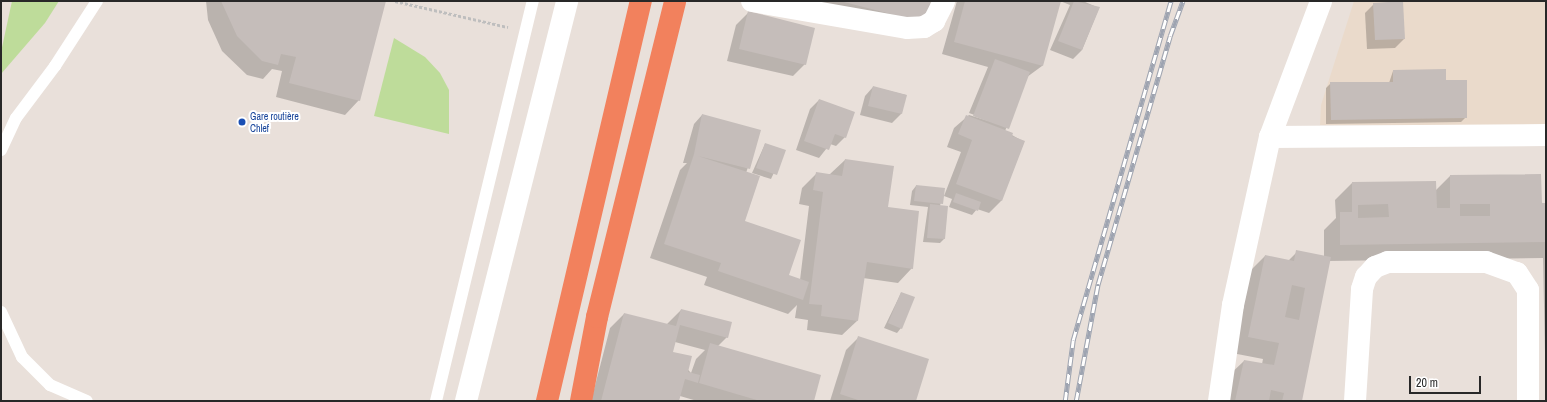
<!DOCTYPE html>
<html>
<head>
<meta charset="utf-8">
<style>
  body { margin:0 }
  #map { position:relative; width:1547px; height:402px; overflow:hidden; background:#e9e0da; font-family:"Archivo Narrow",sans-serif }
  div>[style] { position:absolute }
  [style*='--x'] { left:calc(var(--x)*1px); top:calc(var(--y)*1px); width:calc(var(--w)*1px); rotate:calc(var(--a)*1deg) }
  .education>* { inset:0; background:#eadacb }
  .green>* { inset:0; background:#bedc9a }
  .shadow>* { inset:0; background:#0003 }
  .building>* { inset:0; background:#c5bdba }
  .path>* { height:2.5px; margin-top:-1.25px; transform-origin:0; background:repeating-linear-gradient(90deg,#bebebe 0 3px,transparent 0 5px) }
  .lane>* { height:12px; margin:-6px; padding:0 6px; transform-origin:6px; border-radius:6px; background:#fff }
  .street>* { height:22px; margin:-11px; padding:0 11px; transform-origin:11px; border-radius:11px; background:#fff }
  .highway>* { height:22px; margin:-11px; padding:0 11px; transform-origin:11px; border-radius:11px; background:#f2815d }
  .rail>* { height:4.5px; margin-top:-2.25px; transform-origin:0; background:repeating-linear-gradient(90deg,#fff 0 9px,#9ea4b1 0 18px); box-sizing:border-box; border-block:1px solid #9ea4b1 }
  .dots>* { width:11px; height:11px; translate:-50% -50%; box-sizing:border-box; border:2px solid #fff; border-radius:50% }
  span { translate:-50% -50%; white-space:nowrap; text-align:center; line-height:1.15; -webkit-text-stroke:4px #fff; paint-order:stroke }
  .transit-label { font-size:10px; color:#164399 }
  .left { translate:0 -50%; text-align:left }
  .frame { position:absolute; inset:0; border:2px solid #282828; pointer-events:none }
  .scale { position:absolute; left:1409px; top:376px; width:72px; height:18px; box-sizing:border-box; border:2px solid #282828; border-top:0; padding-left:5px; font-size:12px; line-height:14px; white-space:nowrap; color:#282828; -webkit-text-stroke:3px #fff; paint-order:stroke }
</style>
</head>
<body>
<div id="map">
  <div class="education">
    <i style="clip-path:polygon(1354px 1px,1546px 1px,1546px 126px,1320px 125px,1321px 105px)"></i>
  </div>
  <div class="green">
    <i style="clip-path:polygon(12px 1px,59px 1px,45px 23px,1px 74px,1px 52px)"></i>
    <i style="clip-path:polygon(394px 38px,425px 57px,440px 73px,449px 90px,449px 134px,374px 116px)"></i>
  </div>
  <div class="shadow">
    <i style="clip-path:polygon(206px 1px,385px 1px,359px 100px,345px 115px,276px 97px,282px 71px,272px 69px,263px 79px,247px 75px,222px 51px,208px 20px)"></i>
    <i style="clip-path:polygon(766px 1px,930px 1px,925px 22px)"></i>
    <i style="clip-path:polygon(957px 1px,1083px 1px,1099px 8px,1082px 50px,1073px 59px,1050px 50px,1070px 5px,1060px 1px,1042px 66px,1027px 77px,1005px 131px,1024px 142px,1001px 201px,989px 213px,977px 209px,972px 215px,949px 207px,952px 199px,944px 196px,961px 152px,947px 147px,954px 128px,969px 115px,1005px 126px,969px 113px,988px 67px,942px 54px)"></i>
    <i style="clip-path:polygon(1374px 4px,1404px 39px,1395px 48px,1367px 49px,1365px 13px)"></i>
    <i style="clip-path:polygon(749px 12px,805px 64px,793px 76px,727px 61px,736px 25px)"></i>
    <i style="clip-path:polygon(1393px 71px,1445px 81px,1466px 117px,1461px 122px,1326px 124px,1326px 88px,1331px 83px,1389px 83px)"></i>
    <i style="clip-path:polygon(873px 87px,906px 95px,901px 114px,892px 123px,860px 115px,865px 96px)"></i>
    <i style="clip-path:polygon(819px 100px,845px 137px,836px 146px,830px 144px,819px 158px,796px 150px,810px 109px)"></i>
    <i style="clip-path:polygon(702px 115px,760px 131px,746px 173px,743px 222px,788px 276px,800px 280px,809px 206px,799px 204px,802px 188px,816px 174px,830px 174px,845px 160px,887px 207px,912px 268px,898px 283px,863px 278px,857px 321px,842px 335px,807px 330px,808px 320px,795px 318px,797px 305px,788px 314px,704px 285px,707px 277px,650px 258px,680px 170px,687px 163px,683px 163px,694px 124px)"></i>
    <i style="clip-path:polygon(765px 144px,784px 151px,771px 179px,752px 173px)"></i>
    <i style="clip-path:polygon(1450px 176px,1546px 204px,1546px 401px,1543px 258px,1329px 261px,1300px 401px,1222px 401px,1227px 377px,1244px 361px,1262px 364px,1263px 359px,1232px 353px,1248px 273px,1265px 256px,1288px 261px,1297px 252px,1324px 257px,1324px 230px,1336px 218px,1335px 200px,1352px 183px,1435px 191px)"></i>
    <i style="clip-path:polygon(916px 186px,944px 189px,940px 206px,944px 239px,940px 243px,923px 242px,928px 207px,910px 205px,912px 191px)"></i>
    <i style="clip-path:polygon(901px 293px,901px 328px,897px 333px,884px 328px)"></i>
    <i style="clip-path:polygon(evenodd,681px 310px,727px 337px,718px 346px,813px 401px,697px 401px,680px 396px,678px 401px,591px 401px,610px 328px,624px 314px,666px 325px,681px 310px,675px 342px,705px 350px,696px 359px,691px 373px,672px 352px,675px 342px)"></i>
    <i style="clip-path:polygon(858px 338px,915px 401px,830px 401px,846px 350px)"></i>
  </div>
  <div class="building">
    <i style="clip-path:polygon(221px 1px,386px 1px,360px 101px,289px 83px,296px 57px,281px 54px,278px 65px,262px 61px,237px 36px)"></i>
    <i style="clip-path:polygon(840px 1px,931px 1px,926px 23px)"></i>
    <i style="clip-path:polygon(965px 1px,1061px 1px,1043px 66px,954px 42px)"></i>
    <i style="clip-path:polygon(1074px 1px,1100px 7px,1082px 50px,1058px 41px)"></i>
    <i style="clip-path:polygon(1403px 1px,1405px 39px,1375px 40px,1373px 3px)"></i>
    <i style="clip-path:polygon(748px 11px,815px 28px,806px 65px,739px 49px)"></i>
    <i style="clip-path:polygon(995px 59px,1030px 72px,1009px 129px,973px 116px)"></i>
    <i style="clip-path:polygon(1446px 69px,1446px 80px,1467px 80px,1467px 118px,1331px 120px,1330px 82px,1393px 82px,1393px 70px)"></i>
    <i style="clip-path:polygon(873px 86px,907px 95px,902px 114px,868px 106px)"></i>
    <i style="clip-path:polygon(819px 99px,855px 112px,846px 138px,835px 134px,829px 150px,804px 141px)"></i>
    <i style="clip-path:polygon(702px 114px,761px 130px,750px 169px,698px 156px,760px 176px,745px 221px,801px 240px,789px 275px,809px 282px,803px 300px,718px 271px,721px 263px,664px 244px,694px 154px)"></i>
    <i style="clip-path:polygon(966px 115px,1013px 133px,1012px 136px,1025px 141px,1002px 201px,956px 184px,972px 140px,958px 134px)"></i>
    <i style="clip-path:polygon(765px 143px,786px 150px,777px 175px,756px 168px)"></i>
    <i style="clip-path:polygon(845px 159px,894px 166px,888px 207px,919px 211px,913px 269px,867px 262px,858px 321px,821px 316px,822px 305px,809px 304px,823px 192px,813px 190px,816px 172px,842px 176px)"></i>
    <i style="clip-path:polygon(evenodd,1541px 174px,1542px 203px,1546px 203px,1546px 242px,1340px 245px,1340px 212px,1352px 212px,1352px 182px,1436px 181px,1437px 208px,1450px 208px,1450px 175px,1541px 174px,1388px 204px,1389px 217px,1358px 218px,1358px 205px,1388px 204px,1541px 174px,1460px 204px,1490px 204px,1490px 216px,1460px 216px,1460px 204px)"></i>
    <i style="clip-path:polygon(916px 185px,945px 188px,943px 204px,914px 201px)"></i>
    <i style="clip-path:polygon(956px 193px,981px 202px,978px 211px,953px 202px)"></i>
    <i style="clip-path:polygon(930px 204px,948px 206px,945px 239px,927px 238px)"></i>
    <i style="clip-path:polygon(evenodd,1296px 250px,1331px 257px,1302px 401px,1282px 401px,1284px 393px,1271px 390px,1269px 401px,1235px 401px,1244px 360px,1274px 365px,1279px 343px,1248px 337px,1265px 255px,1294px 261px,1296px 250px,1292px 285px,1305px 288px,1299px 320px,1285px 317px,1292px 285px)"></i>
    <i style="clip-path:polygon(901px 292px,915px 297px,902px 329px,888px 323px)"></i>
    <i style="clip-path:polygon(681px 309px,732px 322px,728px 338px,680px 325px,673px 352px,692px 356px,688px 372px,700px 375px,698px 383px,685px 379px,679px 401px,601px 401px,624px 313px,676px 326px)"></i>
    <i style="clip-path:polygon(858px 336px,929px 359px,916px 401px,861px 401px,840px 394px)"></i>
    <i style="clip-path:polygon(710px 343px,821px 375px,814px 401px,760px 401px,699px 383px)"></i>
  </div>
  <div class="path">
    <i style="--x:395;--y:1;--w:116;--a:13"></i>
  </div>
  <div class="lane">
    <i style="--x:1;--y:150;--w:35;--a:-65"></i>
    <i style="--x:16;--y:118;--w:65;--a:-53.1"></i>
    <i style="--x:55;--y:66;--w:77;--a:-57.1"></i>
    <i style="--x:1;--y:312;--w:50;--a:65"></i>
    <i style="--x:22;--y:357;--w:40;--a:45"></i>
    <i style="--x:50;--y:385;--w:40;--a:23.4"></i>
    <i style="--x:436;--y:401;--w:412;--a:-76.4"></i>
  </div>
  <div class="street">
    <i style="--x:752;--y:1;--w:157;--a:9.9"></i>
    <i style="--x:907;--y:28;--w:17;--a:-3"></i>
    <i style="--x:924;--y:27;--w:12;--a:-31"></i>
    <i style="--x:934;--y:21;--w:22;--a:-63"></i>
    <i style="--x:1270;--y:137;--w:276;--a:-0.4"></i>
    <i style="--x:466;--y:401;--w:413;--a:-75.8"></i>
    <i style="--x:1219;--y:401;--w:97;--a:-81.7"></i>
    <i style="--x:1233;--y:305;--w:172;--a:-77.6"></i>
    <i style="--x:1270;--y:137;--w:145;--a:-69.4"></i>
    <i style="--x:1355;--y:401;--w:112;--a:-86.4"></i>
    <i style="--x:1362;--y:289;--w:13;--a:-72"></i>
    <i style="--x:1366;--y:277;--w:13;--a:-48"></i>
    <i style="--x:1375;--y:267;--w:14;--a:-21"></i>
    <i style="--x:1388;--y:262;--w:98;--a:0"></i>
    <i style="--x:1486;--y:262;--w:33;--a:20"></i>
    <i style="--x:1517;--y:273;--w:20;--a:57"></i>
    <i style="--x:1528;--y:290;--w:111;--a:90"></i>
  </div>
  <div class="highway">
    <i style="--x:547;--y:401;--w:411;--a:-76.8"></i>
    <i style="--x:581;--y:401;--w:86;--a:-79.2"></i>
    <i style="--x:597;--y:317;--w:325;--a:-76.1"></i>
  </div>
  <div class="rail">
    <i style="--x:1065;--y:401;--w:62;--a:-82.5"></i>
    <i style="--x:1073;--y:340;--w:353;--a:-73.9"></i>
    <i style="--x:1076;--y:401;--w:119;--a:-79.4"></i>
    <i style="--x:1098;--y:284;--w:258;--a:-73.8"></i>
    <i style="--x:1170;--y:36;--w:37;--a:-70"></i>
  </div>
  <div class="dots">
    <i style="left:242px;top:122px;background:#1a4fb4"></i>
  </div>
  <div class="transit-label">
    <span class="left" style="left:250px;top:122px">Gare routière<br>Chlef</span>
  </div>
  <div class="frame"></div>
  <div class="scale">20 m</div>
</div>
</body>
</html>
